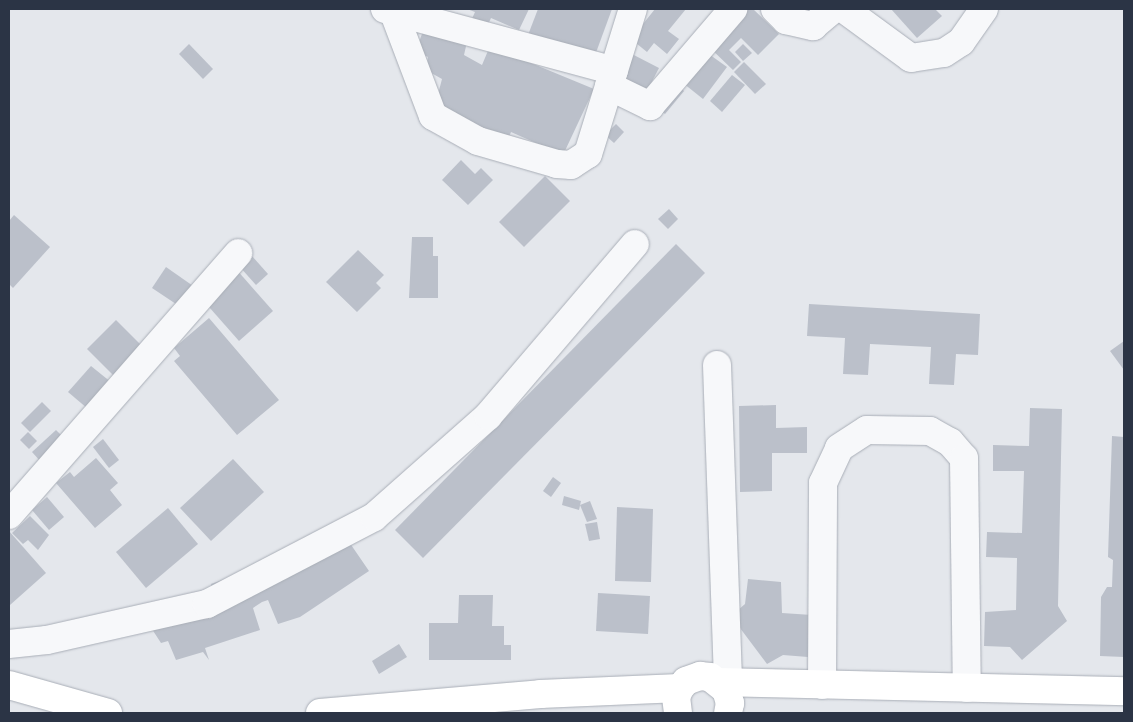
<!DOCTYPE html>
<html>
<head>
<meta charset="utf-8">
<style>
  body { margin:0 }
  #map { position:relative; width:1133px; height:722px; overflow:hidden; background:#e4e7ec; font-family:"Archivo Narrow",sans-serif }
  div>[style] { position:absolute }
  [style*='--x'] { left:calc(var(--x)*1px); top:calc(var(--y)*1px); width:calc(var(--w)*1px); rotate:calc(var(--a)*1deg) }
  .building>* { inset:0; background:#bbc0ca }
  .roads { filter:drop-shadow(0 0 1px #a9aeb7) drop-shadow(0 0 1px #a9aeb7) }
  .minor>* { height:28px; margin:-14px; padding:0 14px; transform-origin:14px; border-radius:14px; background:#f7f8fa }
  .major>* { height:28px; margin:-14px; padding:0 14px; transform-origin:14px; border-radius:14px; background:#fff }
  span { translate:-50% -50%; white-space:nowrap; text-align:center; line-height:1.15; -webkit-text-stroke:4.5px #f4f6f9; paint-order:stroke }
  .frame { position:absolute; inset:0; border:10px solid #2b3445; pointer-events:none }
</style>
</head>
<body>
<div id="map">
  <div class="building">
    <i style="clip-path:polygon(467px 9px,529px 9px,519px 30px,491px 18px,486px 29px,470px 23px,475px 12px)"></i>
    <i style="clip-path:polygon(538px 9px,612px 9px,594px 58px,528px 35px)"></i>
    <i style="clip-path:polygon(655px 9px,686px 9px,668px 31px,679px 39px,667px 54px,654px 43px,647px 52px,631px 39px)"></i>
    <i style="clip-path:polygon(747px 9px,753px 9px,779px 34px,758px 55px,741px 38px,729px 50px,741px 62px,733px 70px,709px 47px)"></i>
    <i style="clip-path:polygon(891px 9px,935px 9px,942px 16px,917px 38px)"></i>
    <i style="clip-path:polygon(424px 28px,467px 42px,464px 55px,482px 65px,490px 46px,594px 89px,563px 155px,511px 132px,508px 139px,435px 106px,442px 79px,426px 70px,428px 57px,416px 51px)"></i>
    <i style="clip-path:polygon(189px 44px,213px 69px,203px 79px,179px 54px)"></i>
    <i style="clip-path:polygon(743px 44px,752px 53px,743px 61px,735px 52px)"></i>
    <i style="clip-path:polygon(628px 52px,659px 68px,643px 99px,612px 83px)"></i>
    <i style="clip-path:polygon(706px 52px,727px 67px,703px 99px,683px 83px)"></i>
    <i style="clip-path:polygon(744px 62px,766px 84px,755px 94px,734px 72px)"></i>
    <i style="clip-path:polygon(732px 75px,745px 85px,722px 112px,710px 101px)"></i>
    <i style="clip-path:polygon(675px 82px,684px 91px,665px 114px,655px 105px)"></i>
    <i style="clip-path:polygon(616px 124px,624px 132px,614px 143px,605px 135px)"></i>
    <i style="clip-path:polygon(461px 160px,475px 174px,481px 168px,493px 180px,468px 205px,442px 180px)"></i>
    <i style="clip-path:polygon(545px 176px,570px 201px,524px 247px,499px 222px)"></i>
    <i style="clip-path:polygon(669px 209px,678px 219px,668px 229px,658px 219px)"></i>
    <i style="clip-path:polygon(14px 215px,50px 247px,13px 288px,9px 284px,9px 221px)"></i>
    <i style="clip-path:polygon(412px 237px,433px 237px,433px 256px,438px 256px,438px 298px,409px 298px)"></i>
    <i style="clip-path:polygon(676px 244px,705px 273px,423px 558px,395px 530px)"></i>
    <i style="clip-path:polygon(358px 250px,384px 275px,376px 283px,381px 288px,357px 312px,326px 282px)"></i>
    <i style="clip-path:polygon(251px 255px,268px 274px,256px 285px,239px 266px)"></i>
    <i style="clip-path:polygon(166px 267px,196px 288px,182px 308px,152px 288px)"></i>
    <i style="clip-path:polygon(236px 269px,273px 311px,239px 341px,202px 299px)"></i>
    <i style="clip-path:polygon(809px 304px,980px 314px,978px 355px,956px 354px,954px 385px,929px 384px,931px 347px,870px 344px,868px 375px,843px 374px,845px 338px,807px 336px)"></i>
    <i style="clip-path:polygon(209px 318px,279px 400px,237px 435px,174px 361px,180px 356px,174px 348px)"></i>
    <i style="clip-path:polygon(116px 320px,144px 348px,115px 377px,87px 349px)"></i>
    <i style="clip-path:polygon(1124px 341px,1124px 370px,1110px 351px)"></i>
    <i style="clip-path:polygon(91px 366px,117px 387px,94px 414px,68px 392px)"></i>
    <i style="clip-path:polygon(42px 402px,51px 411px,30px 432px,21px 423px)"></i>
    <i style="clip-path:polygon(776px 405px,776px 428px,807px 427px,807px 453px,772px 453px,772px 491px,740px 492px,739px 406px)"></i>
    <i style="clip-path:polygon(1030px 408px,1062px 409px,1058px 606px,1067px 621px,1022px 660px,1010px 647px,984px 646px,985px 612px,1016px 610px,1017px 558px,986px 557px,987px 532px,1022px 533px,1024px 471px,993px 471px,993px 445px,1029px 446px)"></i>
    <i style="clip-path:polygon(56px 430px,65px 439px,41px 462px,32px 452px)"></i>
    <i style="clip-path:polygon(28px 432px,37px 441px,29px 449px,20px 440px)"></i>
    <i style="clip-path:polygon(1112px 436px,1124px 437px,1124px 657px,1100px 656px,1101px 597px,1107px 587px,1112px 587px,1113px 560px,1108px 557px)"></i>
    <i style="clip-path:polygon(103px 439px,119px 460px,109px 468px,93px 447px)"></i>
    <i style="clip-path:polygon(96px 458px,118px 483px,110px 490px,122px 505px,95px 528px,56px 483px,70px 472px,74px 477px)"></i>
    <i style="clip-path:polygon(233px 459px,264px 492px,211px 541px,180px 508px)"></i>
    <i style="clip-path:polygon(553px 477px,561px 483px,551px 497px,543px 491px)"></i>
    <i style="clip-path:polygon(564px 496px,581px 501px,579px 510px,562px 505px)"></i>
    <i style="clip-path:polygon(47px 497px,64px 517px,49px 530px,32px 510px)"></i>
    <i style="clip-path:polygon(590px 501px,597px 519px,587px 522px,580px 505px)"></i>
    <i style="clip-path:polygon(617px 507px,653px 509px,651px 582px,615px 581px)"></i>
    <i style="clip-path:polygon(168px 508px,198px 544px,146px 588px,116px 552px)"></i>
    <i style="clip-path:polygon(30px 516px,49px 535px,38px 550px,28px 540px,23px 544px,12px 533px)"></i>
    <i style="clip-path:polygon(597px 522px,600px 539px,589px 541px,585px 524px)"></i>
    <i style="clip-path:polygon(9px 531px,46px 573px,10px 605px,9px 604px)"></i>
    <i style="clip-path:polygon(345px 536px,369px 571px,300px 617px,278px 624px,268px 600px,262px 602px,253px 608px,260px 630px,205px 648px,209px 660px,203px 652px,176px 660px,168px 641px,161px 643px,148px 623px,213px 593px,211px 584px)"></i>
    <i style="clip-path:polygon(748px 579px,781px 582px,782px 613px,812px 615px,808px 657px,783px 655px,767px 664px,731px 616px,745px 604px)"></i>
    <i style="clip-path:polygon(598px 593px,650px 596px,648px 634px,596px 631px)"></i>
    <i style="clip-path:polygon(459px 595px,493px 595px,492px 626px,504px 626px,504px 645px,511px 645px,511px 660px,429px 660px,429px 623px,458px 623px)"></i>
    <i style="clip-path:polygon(399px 644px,407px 657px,379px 674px,372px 661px)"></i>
  </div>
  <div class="roads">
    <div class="minor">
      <i style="--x:385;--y:9;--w:237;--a:15.1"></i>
      <i style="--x:775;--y:9;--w:16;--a:45"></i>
      <i style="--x:786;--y:20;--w:28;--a:13"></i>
      <i style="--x:813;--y:26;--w:26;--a:-40"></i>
      <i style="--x:844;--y:9;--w:83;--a:36.2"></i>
      <i style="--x:911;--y:58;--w:33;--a:-9"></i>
      <i style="--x:944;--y:53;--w:20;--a:-33"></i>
      <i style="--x:961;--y:42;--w:40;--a:-55.1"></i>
      <i style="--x:394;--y:13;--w:110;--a:69.3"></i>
      <i style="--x:433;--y:116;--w:51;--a:29.1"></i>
      <i style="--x:478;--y:141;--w:82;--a:16.2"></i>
      <i style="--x:557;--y:164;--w:14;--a:4"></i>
      <i style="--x:571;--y:165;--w:20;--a:-33"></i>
      <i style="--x:588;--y:154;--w:152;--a:-72.8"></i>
      <i style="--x:609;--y:86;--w:46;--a:26"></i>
      <i style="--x:650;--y:106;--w:128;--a:-49.4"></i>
      <i style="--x:717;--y:365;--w:317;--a:88"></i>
      <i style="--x:9;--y:515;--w:348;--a:-48.8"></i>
      <i style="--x:9;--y:644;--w:38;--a:-6"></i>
      <i style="--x:47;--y:640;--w:164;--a:-12.7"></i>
      <i style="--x:207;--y:604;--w:188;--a:-27.5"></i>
      <i style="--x:374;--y:517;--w:152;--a:-41.5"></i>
      <i style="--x:488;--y:416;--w:226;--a:-49.5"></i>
      <i style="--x:822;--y:685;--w:202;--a:-89.7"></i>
      <i style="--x:823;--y:483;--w:38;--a:-65"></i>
      <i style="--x:839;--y:448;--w:33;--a:-33"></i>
      <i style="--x:867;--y:430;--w:63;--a:0.9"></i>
      <i style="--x:930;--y:431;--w:23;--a:29"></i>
      <i style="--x:950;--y:442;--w:21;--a:49"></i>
      <i style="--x:964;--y:458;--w:230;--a:89.3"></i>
    </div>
    <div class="major">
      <i style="--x:720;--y:682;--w:404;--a:1.3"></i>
      <i style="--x:9;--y:685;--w:103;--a:15.8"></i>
      <i style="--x:320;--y:713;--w:221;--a:-4.9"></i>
      <i style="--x:540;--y:694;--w:140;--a:-2.5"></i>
      <i style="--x:678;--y:713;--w:16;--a:-97"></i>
      <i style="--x:676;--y:697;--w:10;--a:-66"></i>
      <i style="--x:680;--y:688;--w:9;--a:-49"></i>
      <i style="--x:686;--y:681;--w:15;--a:-20"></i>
      <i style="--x:700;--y:676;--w:10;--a:6"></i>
      <i style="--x:710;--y:677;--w:21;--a:39"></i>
      <i style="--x:726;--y:690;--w:14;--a:73"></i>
      <i style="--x:730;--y:703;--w:10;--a:101"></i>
    </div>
  </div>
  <div class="frame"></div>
</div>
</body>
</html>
